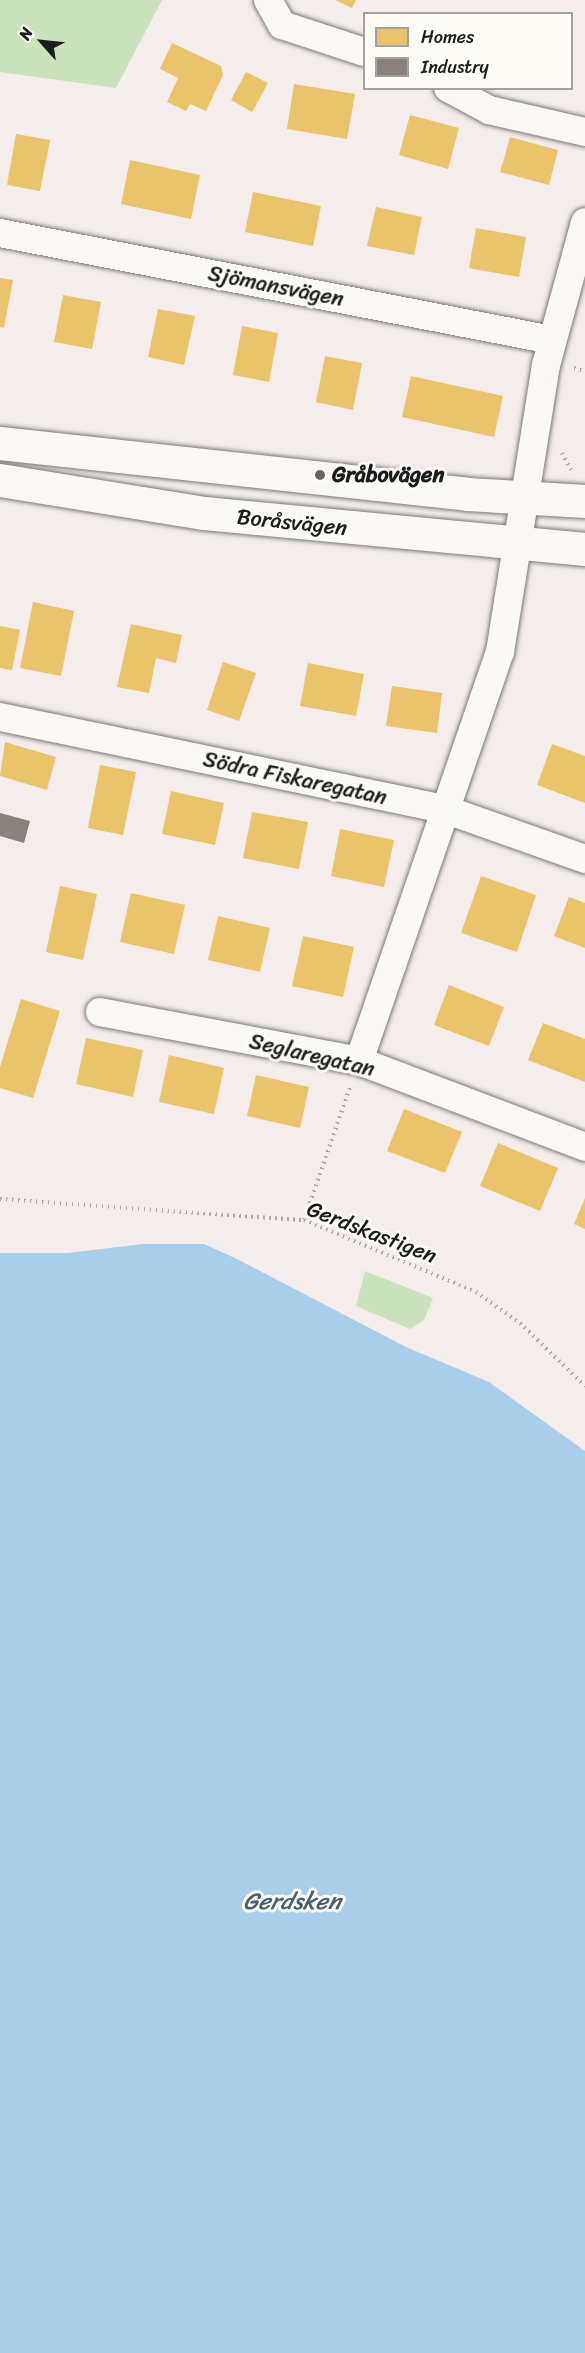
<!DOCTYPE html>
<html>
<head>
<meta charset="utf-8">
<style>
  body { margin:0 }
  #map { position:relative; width:585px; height:2353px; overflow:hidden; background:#f4edeb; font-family:Sriracha,sans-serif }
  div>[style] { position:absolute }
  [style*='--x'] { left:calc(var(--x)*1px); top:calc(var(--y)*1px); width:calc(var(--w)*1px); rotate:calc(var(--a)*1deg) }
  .green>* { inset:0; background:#cae2be }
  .water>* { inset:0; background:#a9cee9 }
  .homes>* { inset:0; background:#e9c46a }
  .industry>* { inset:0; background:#8a817c }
  .path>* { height:4px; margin-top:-2px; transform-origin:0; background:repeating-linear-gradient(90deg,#aeacab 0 1.5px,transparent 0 6px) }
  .roads { filter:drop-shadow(0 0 2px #7d7a79) drop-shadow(0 0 2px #7d7a79) }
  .minor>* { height:28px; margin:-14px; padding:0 14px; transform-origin:14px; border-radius:14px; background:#faf9f7 }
  .secondary>* { height:33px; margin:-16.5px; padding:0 16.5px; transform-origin:16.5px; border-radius:16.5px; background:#faf9f7 }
  .dots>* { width:16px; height:16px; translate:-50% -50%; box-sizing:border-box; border:3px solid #fdfcf7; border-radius:50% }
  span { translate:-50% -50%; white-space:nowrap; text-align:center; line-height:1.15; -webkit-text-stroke:6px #fdfcf7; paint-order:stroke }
  .street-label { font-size:22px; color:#1c1c1c }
  .poi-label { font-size:22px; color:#1c1c1c; font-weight:700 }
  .left { translate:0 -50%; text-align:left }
  .water-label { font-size:24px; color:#485e6e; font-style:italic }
  .legend { position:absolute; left:363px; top:12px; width:210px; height:78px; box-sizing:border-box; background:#fdfcf7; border:2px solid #a3a29f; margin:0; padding:8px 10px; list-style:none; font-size:18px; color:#1c1c1c }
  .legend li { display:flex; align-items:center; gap:12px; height:30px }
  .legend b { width:30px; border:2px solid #a3a29f }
  .north { position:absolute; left:12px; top:12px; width:60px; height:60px; -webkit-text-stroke:4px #fdfcf7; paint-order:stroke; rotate:297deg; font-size:16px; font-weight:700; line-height:24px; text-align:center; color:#1c1c1c }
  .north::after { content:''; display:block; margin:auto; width:21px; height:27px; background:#1c1c1c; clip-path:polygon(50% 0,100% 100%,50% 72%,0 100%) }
</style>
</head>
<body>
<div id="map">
  <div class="green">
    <i style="clip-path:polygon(0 0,162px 0,116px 88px,0 72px)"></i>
    <i style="clip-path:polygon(365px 1271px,433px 1298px,424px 1320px,410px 1329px,356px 1306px)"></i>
  </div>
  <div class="water">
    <i style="clip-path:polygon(143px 1244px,204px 1244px,237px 1259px,406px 1347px,489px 1382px,585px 1451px,585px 2353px,0 2353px,0 1253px,68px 1253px)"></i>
  </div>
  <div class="homes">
    <i style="clip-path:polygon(335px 0,356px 0,352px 8px)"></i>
    <i style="clip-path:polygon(172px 43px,221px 66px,223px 75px,206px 111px,190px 104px,186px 111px,167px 102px,178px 78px,160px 69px)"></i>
    <i style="clip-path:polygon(246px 72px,268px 83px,252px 112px,231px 100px)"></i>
    <i style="clip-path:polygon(294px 84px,355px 94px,347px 139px,287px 129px)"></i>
    <i style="clip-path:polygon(410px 115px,459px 128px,448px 169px,399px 155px)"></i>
    <i style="clip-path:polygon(16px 134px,50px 140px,40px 191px,7px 185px)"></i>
    <i style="clip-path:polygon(510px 137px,558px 150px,549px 185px,500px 172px)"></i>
    <i style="clip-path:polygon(130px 160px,200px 175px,191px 219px,121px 204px)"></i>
    <i style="clip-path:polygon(253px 192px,321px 206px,313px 246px,245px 232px)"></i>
    <i style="clip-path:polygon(376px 207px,422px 217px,414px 255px,367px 246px)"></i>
    <i style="clip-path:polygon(476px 228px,526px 237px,519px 277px,469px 268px)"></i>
    <i style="clip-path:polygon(0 278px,13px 280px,4px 328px,0 327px)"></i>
    <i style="clip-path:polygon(63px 295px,101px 302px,92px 349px,54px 342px)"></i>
    <i style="clip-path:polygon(158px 309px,195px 316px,184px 365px,148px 357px)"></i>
    <i style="clip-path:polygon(242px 326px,278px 333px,269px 382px,233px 375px)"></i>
    <i style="clip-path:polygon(325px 356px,362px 363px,353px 410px,316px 402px)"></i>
    <i style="clip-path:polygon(411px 376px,503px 396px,494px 437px,402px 417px)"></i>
    <i style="clip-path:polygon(33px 602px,74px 611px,61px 676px,20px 668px)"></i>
    <i style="clip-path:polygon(131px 624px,182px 635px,176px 663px,156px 658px,149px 693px,117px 687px)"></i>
    <i style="clip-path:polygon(0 626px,20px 630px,12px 670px,0 668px)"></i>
    <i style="clip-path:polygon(223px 662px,256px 673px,239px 721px,207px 710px)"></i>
    <i style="clip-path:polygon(308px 663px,364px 674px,356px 716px,300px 706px)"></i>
    <i style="clip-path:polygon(392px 686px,442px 693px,437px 733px,386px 726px)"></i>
    <i style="clip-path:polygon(5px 742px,56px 757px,47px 790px,0 776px)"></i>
    <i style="clip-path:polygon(552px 744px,585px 756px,585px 803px,537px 785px)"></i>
    <i style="clip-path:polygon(100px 765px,136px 772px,123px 835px,88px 828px)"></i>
    <i style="clip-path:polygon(171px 791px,224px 803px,215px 845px,162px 834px)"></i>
    <i style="clip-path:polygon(252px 812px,308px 822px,299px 869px,243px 858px)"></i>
    <i style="clip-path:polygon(340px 829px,394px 840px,384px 887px,331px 876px)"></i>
    <i style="clip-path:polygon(481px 876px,536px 895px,517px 952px,461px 933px)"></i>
    <i style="clip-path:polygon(60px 886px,97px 894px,83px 960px,46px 952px)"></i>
    <i style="clip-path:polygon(131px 893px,185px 905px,174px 954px,120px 942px)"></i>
    <i style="clip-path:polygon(569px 897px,585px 903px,585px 948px,554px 936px)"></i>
    <i style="clip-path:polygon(218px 916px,270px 928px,260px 972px,208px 960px)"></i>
    <i style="clip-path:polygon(303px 936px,354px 947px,343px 997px,292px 986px)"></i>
    <i style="clip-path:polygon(449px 985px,504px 1007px,489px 1046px,434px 1025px)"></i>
    <i style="clip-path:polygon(21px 999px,60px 1011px,33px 1098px,0 1088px,0 1067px)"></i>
    <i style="clip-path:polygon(543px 1023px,585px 1039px,585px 1082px,528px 1060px)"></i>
    <i style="clip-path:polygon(86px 1038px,143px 1050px,133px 1097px,76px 1084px)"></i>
    <i style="clip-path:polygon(169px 1055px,224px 1068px,214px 1114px,159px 1102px)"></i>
    <i style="clip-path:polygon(256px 1075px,309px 1087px,300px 1128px,247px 1116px)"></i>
    <i style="clip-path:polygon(404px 1109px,462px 1132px,445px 1173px,387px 1151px)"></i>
    <i style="clip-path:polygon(498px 1143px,558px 1168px,540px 1211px,480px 1186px)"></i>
    <i style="clip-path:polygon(585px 1198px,585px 1229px,574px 1224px)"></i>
  </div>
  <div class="industry">
    <i style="clip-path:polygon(0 813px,30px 821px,24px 843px,0 836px)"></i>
  </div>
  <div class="path">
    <i style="--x:574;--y:368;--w:11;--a:15"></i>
    <i style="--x:562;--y:453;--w:19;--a:62"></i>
    <i style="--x:0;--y:1199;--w:305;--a:4"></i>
    <i style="--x:304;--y:1220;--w:186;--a:22.7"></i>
    <i style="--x:476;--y:1292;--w:54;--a:35.2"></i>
    <i style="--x:520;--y:1323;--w:91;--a:44.1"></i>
    <i style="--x:304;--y:1220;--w:141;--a:-70.9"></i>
  </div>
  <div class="roads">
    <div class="minor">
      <i style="--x:268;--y:0;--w:29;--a:61"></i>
      <i style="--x:282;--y:25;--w:86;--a:18.2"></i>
      <i style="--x:448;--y:88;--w:47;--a:28.2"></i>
      <i style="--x:489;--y:110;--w:98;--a:12.9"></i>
      <i style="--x:0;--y:233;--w:562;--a:10.97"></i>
      <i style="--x:0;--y:717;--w:453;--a:11.7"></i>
      <i style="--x:444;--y:809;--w:150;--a:19.5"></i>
      <i style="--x:100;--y:1012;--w:264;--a:10.7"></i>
      <i style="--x:359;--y:1061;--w:242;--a:20.8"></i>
      <i style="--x:359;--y:1061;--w:433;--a:-71"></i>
      <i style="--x:500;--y:652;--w:291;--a:-80.9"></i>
      <i style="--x:546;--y:365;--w:148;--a:-74.7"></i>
    </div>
    <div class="secondary">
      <i style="--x:0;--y:443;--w:470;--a:6.2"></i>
      <i style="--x:467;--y:494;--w:118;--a:3.4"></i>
      <i style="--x:0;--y:480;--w:207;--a:9.2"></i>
      <i style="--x:204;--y:513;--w:383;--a:5.4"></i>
    </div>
  </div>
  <div class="dots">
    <i style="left:320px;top:475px;background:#686564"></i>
  </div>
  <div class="street-label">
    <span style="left:276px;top:286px;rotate:11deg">Sjömansvägen</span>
    <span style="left:292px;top:522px;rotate:6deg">Boråsvägen</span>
    <span style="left:295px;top:778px;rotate:12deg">Södra Fiskaregatan</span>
    <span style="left:312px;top:1055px;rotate:13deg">Seglaregatan</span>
    <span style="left:372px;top:1232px;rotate:21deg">Gerdskastigen</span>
  </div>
  <div class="poi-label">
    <span class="left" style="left:332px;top:475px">Gråbovägen</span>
  </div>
  <div class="water-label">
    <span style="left:292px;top:1902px">Gerdsken</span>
  </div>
  <ul class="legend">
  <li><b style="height:16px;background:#e9c46a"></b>Homes</li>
  <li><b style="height:16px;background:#8a817c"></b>Industry</li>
  </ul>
  <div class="north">N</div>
</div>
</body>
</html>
